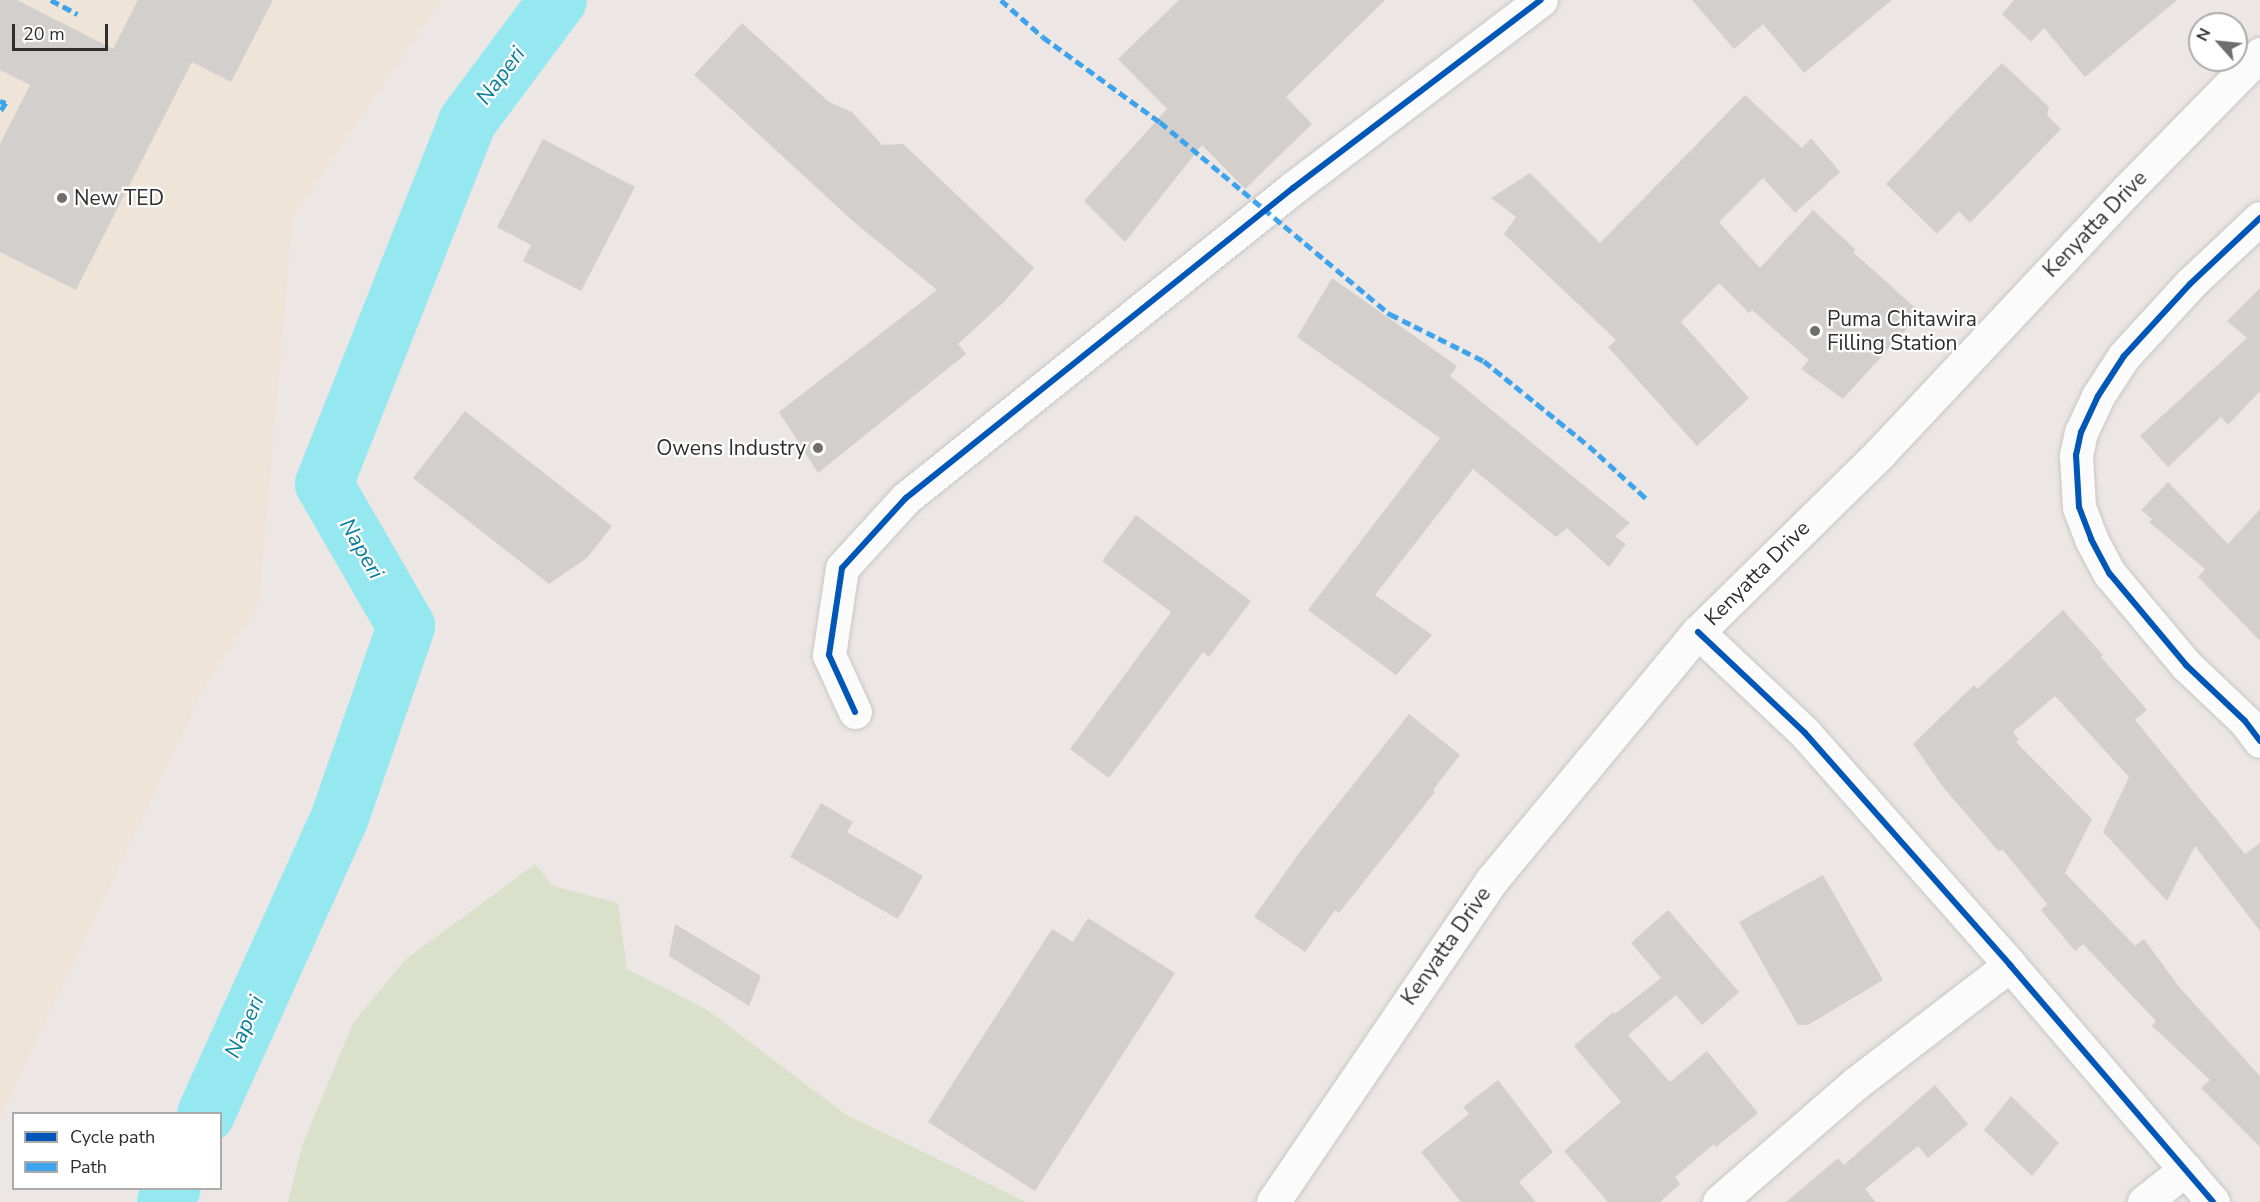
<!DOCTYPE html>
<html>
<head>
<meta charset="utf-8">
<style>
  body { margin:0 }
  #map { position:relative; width:2260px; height:1202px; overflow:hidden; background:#ece7e4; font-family:"Nunito Sans",sans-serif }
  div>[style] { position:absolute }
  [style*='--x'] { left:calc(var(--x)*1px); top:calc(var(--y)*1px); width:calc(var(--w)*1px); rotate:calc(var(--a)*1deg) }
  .education>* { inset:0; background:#efe4d8 }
  .cemetery>* { inset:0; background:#dbe0cb }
  .river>* { height:58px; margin:-29px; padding:0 29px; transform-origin:29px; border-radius:29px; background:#95e7f0 }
  .building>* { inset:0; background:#d3cfcd }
  .roads { filter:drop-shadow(0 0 2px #c8c6c6) drop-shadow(0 0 2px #c8c6c6) }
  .minor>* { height:33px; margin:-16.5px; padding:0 16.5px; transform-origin:16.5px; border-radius:16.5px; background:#fcfbfb }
  .tertiary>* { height:33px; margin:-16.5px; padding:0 16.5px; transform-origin:16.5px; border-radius:16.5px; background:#fcfbfb }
  .secondary>* { height:33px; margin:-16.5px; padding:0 16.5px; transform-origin:16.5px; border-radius:16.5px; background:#fcfbfb }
  .quiet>* { height:4.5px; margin-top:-2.25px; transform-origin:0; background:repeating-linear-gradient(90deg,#3ea3eb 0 9px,transparent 0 13.5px) }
  .cycleway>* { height:6px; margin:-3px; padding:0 3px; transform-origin:3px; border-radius:3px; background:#0057b8 }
  .dots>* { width:16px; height:16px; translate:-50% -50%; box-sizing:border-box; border:3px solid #fff; border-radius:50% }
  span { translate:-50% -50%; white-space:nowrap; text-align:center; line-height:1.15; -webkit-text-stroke:4.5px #fff; paint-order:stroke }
  .poi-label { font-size:21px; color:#2e2e2e }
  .left { translate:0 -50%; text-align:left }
  .right { translate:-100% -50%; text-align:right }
  .street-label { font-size:21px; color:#2e2e2e }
  .water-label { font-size:22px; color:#087f99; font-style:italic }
  .legend { position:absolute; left:12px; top:1112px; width:210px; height:78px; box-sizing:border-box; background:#fff; border:2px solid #ababab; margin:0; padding:8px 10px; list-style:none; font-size:18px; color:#2e2e2e }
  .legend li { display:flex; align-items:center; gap:12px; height:30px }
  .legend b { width:30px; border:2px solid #ababab }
  .north { position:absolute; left:2188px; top:12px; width:60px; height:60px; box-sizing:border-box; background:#fff; border:2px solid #ababab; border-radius:50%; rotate:297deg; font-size:16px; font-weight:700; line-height:24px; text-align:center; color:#2e2e2e }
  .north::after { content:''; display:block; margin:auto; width:21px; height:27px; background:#706f6e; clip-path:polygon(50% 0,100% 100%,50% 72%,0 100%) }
  .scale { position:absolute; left:12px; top:24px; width:96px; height:27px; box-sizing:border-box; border:3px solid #2e2e2e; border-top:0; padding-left:8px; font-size:18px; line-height:21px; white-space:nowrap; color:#2e2e2e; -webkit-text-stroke:4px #fff; paint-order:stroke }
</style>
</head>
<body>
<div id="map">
  <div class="education">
    <i style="clip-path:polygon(0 0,442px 0,293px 216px,259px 604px,203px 690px,0 1118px)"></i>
  </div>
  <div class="cemetery">
    <i style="clip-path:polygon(535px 864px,553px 886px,618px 903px,627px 969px,706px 1009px,845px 1114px,1026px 1202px,288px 1202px,302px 1146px,353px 1023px,406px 959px)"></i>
  </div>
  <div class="river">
    <i style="--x:206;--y:1114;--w:326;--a:-65.7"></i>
    <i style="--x:340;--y:817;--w:202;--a:-70.9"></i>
    <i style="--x:406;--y:626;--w:164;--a:-120"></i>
    <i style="--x:324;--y:484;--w:389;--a:-68.4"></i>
    <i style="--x:467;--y:122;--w:152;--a:-53.3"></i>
    <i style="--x:166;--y:1202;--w:15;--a:-67"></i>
  </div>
  <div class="building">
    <i style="clip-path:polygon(0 0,17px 0,113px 49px,138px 0,273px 0,231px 82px,192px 62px,76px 290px,0 252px,0 144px,30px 85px,0 70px)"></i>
    <i style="clip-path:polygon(1179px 0,1385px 0,1286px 97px,1312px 124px,1245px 189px,1202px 145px,1125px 242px,1084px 201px,1167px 109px,1118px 59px)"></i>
    <i style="clip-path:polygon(1692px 0,1892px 0,1804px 73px,1763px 24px,1734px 49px)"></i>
    <i style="clip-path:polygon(2014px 0,2177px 0,2085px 77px,2044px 28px,2031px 42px,2002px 14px)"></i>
    <i style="clip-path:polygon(742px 23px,829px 102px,852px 112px,882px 145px,903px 144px,1034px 268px,1005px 301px,958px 344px,966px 354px,818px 473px,779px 412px,937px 290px,855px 223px,694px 75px)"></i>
    <i style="clip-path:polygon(2002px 63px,2049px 107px,2047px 115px,2061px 129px,1970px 223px,1959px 211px,1937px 234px,1886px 184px)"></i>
    <i style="clip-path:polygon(1745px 95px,1802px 148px,1811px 138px,1840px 172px,1795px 213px,1763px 178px,1719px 222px,1760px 268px,1813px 210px,1856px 250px,1853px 252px,1921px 313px,1843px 399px,1801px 369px,1809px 360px,1752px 310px,1749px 313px,1719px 283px,1681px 322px,1749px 398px,1697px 446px,1608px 347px,1616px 340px,1504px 234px,1516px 217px,1491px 198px,1530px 173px,1600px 243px)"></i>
    <i style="clip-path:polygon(543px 139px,635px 187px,581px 291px,523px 261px,531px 245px,497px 227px)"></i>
    <i style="clip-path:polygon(1332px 278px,1457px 366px,1450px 376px,1630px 523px,1615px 536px,1626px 544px,1609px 567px,1567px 528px,1556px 537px,1473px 469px,1375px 595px,1432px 635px,1396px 675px,1308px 610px,1440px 438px,1297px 337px)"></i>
    <i style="clip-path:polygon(2260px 288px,2260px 391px,2228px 425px,2221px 417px,2168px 467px,2140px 436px,2247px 338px,2227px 321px)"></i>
    <i style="clip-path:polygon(465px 411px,612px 526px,587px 558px,549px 584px,413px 478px)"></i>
    <i style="clip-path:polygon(2168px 482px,2228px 544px,2260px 509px,2260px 641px,2198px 577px,2205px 569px,2149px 522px,2152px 519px,2141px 510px)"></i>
    <i style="clip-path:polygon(1136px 515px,1251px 601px,1209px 657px,1203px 652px,1109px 778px,1070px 749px,1171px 612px,1102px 561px)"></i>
    <i style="clip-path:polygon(2063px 610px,2103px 655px,2101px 657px,2147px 710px,2135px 720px,2245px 854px,2260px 843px,2260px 931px,2195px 846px,2167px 901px,2103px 832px,2129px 777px,2055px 696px,2013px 732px,2019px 740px,2016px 742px,2092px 819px,2065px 873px,2135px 946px,2144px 939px,2180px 988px,2260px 1076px,2260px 1147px,2201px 1088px,2210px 1080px,2152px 1026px,2156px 1021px,2083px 944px,2075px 951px,2041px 910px,2047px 904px,2002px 849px,1999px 852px,1943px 787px,1913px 744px,1974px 685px,1977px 689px)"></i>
    <i style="clip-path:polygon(1409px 714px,1460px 755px,1433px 790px,1435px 792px,1339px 913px,1335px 910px,1305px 952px,1254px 917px,1299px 853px)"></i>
    <i style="clip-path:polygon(821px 803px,853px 822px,847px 832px,923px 876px,898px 919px,790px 857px)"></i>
    <i style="clip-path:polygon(1823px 875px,1883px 980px,1808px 1025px,1798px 1025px,1739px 922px)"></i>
    <i style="clip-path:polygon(1668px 910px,1739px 992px,1702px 1025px,1676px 995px,1628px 1035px,1670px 1082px,1707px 1051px,1758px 1113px,1716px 1147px,1714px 1144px,1675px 1177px,1680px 1184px,1660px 1202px,1608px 1202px,1564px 1151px,1621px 1102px,1574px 1046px,1613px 1012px,1615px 1014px,1661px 978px,1631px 943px)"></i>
    <i style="clip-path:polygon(1088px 918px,1175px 973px,1035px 1191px,928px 1122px,1052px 929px,1073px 942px)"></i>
    <i style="clip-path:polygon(675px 924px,761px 976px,749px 1006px,669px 956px)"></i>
    <i style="clip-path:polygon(1498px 1080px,1553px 1152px,1519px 1182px,1536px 1202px,1461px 1202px,1421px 1152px,1469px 1114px,1463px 1107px)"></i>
    <i style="clip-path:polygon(1935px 1085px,1968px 1124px,1928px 1158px,1918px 1146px,1865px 1189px,1876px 1202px,1786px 1202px,1838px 1158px,1844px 1165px)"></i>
    <i style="clip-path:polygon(2011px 1096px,2059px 1143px,2032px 1176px,1984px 1130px)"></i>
  </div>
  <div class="roads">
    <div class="minor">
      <i style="--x:2260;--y:218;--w:96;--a:136.7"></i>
      <i style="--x:2190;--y:284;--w:98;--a:132.5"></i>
      <i style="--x:2124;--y:356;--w:48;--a:123"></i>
      <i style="--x:2098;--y:396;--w:40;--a:115"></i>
      <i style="--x:2081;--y:432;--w:24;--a:102"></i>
      <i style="--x:2076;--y:455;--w:52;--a:86.7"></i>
      <i style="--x:2079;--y:507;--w:34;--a:69"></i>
      <i style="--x:2091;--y:539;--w:40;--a:62"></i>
      <i style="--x:2110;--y:574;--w:119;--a:50.1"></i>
      <i style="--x:2186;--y:665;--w:81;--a:43.5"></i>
      <i style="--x:2245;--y:721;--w:25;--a:53"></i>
      <i style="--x:855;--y:712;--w:63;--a:-114.5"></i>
      <i style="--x:829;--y:655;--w:88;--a:-81.5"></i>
      <i style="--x:842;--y:568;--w:95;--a:-47.6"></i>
      <i style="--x:906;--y:498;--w:496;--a:-38.7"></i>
      <i style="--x:1293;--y:188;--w:311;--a:-37.2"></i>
      <i style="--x:1719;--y:1202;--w:181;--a:-41"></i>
      <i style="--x:1856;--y:1083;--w:194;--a:-37.5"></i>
      <i style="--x:2144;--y:1202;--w:53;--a:-38.2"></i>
    </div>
    <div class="tertiary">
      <i style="--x:1698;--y:632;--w:147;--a:43.3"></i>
      <i style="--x:1805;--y:733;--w:310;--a:48.5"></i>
      <i style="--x:2010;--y:965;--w:312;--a:49.4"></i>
    </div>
    <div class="secondary">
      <i style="--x:1273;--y:1202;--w:388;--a:-55.8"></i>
      <i style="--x:1491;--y:881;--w:324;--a:-50.3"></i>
      <i style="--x:1698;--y:632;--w:255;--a:-44.5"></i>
      <i style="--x:1880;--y:453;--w:362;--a:-46.8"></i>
      <i style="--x:2128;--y:189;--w:189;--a:-45.6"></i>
    </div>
  </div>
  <div class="quiet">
    <i style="--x:51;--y:0;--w:30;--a:28"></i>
    <i style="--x:1001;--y:0;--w:56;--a:41.4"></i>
    <i style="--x:1043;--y:37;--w:145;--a:36"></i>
    <i style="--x:1160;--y:122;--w:300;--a:39.9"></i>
    <i style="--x:1390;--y:314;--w:105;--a:26.6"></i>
    <i style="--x:1484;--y:361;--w:135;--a:39"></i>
    <i style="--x:1589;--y:446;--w:80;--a:42.5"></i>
    <i style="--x:0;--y:101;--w:6;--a:18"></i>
    <i style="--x:6;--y:103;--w:11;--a:124"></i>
  </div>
  <div class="cycleway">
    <i style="--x:2260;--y:218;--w:96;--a:136.7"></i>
    <i style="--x:2190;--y:284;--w:98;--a:132.5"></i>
    <i style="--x:2124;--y:356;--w:48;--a:123"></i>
    <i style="--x:2098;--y:396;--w:40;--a:115"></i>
    <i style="--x:2081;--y:432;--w:24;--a:102"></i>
    <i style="--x:2076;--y:455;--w:52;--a:86.7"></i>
    <i style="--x:2079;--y:507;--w:34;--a:69"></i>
    <i style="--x:2091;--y:539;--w:40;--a:62"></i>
    <i style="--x:2110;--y:574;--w:119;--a:50.1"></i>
    <i style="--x:2186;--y:665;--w:81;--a:43.5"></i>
    <i style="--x:2245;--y:721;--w:25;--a:53"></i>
    <i style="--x:1698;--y:632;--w:147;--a:43.3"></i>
    <i style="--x:1805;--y:733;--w:310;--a:48.5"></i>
    <i style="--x:2010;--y:965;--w:312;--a:49.4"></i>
    <i style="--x:855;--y:712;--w:63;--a:-114.5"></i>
    <i style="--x:829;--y:655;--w:88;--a:-81.5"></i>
    <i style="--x:842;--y:568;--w:95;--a:-47.6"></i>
    <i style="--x:906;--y:498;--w:496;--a:-38.7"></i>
    <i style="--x:1293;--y:188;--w:311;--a:-37.2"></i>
  </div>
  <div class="dots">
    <i style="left:62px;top:198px;background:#706f6e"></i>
    <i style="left:1815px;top:331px;background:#706f6e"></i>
    <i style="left:818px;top:448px;background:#706f6e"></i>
  </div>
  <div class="poi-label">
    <span class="left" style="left:74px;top:198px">New TED</span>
    <span class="left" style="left:1827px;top:331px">Puma Chitawira<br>Filling Station</span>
    <span class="right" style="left:806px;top:448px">Owens Industry</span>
  </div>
  <div class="street-label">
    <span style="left:2095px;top:224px;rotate:-46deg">Kenyatta Drive</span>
    <span style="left:1757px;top:573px;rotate:-45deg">Kenyatta Drive</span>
    <span style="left:1446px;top:946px;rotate:-55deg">Kenyatta Drive</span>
  </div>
  <div class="water-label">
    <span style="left:501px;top:76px;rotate:-53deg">Naperi</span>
    <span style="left:361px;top:549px;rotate:60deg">Naperi</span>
    <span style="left:245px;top:1027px;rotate:-66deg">Naperi</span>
  </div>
  <ul class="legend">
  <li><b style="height:8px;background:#0057b8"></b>Cycle path</li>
  <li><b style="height:8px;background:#3ea3eb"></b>Path</li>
  </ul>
  <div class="north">N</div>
  <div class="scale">20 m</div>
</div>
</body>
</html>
